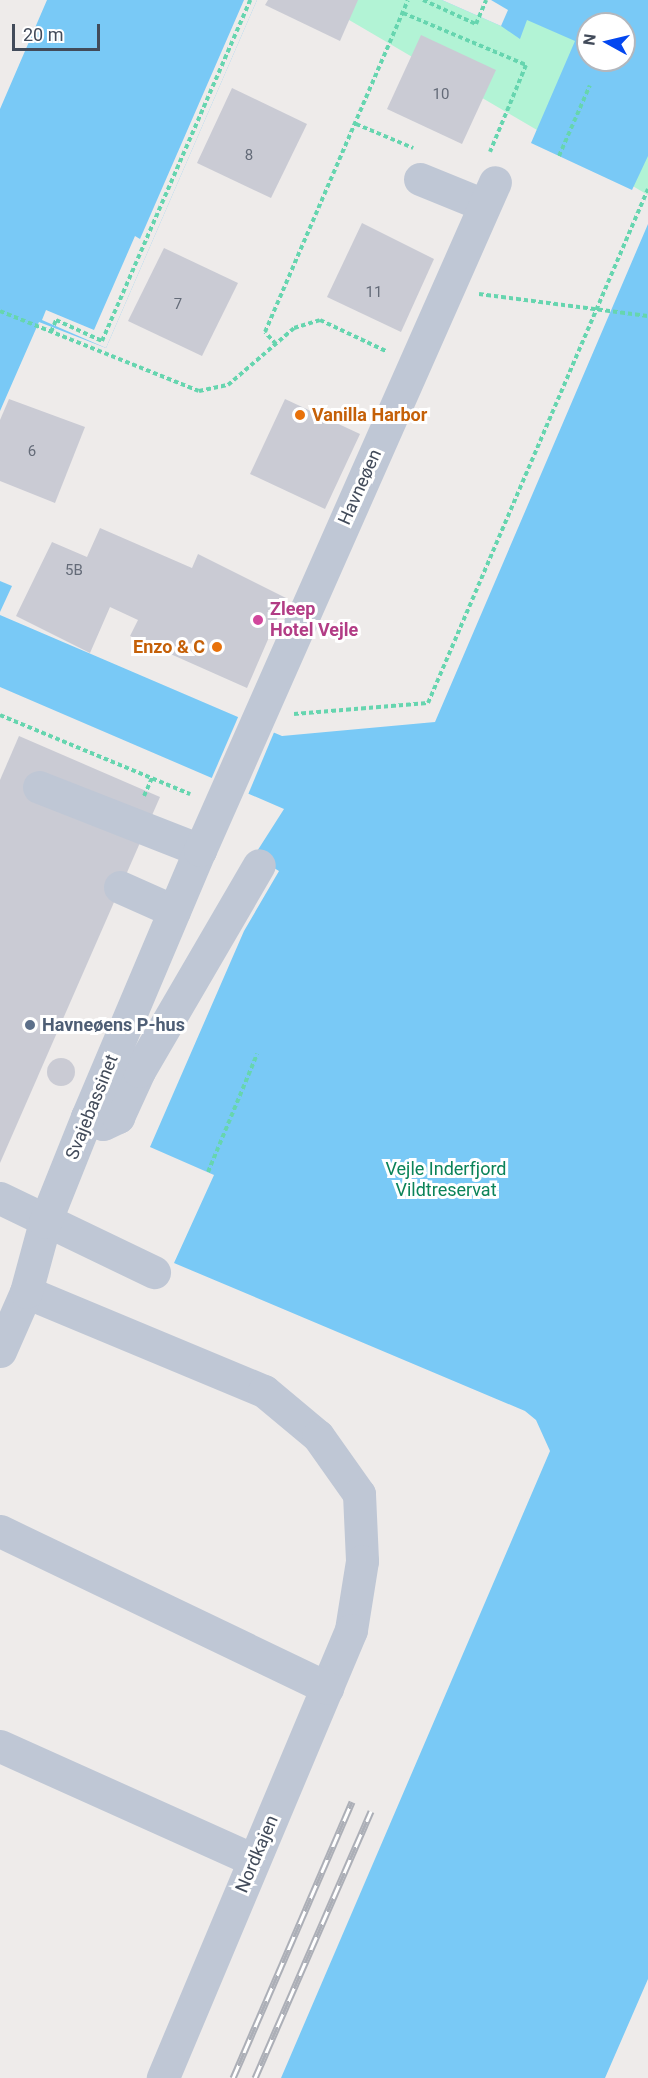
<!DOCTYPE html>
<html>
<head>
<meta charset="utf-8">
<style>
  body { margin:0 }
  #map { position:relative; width:648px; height:2078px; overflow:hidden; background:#eeebea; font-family:Roboto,sans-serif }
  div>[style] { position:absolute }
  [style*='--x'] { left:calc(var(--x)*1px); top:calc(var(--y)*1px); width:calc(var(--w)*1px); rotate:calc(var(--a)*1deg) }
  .green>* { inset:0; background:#b2f3d5 }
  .water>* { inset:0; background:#79c9f6 }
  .pier>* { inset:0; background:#eeebea }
  .building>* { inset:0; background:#cacbd4 }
  .round { border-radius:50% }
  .path>* { height:4px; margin-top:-2px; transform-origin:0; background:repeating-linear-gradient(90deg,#66d5af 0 4.5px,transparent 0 7.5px) }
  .minor>* { height:33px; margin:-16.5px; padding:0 16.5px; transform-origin:16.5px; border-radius:16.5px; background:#bfc7d5 }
  .rail>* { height:7px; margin-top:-3.5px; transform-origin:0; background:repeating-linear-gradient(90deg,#fff 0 14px,#acafb7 0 28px); box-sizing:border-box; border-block:2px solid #acafb7 }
  .dots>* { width:16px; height:16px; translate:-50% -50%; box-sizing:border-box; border:3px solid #fff; border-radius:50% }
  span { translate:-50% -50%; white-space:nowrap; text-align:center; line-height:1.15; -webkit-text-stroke:6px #fff; paint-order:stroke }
  .number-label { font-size:15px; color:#646b78 }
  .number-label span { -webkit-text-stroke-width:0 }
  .food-label { font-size:18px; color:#c56008; font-weight:700 }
  .left { translate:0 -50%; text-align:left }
  .right { translate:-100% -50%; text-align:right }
  .street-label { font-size:18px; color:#424b5a }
  .hotel-label { font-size:18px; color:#b23c85; font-weight:700 }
  .service-label { font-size:18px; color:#4e5e75; font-weight:700 }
  .park-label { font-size:18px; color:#0b8359 }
  .north { position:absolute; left:576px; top:12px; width:60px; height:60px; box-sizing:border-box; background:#fff; border:2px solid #b3b7bd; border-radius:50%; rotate:278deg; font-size:16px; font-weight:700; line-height:24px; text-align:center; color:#424b5a }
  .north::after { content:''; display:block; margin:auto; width:21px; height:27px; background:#0347f0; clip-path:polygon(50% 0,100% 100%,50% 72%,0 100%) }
  .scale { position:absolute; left:12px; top:24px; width:88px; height:27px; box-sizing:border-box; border:3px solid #424b5a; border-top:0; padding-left:8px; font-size:18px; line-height:21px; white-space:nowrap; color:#424b5a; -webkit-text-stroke:4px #fff; paint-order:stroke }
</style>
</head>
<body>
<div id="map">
  <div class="green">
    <i style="clip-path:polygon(evenodd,315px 0,648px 0,648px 195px,315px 0,588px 24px,624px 24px,624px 60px,588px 60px,588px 24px)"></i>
  </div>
  <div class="water">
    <i style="clip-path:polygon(47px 0,257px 0,106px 348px,39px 322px,0 411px,0 109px)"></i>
    <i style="clip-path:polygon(evenodd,442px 0,648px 0,648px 156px,632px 190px,531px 143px,575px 41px,527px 20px,520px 39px,501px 26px,442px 0,588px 24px,624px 24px,624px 60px,588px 60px,588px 24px)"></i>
    <i style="clip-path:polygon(648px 224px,648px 1979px,605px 2078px,281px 2078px,550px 1451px,536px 1420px,525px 1411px,174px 1263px,214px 1175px,150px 1147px,244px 931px,279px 871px,254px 856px,284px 809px,0 687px,0 615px,282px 736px,435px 722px)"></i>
    <i style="clip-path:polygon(0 581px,12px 586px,0 612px)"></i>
  </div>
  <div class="pier">
    <i style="clip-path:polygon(244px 0,257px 0,106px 348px,42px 320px,46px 310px,94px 330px,135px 236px,140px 239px)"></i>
    <i style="clip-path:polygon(442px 0,491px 0,508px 10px,501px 26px)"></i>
    <i style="clip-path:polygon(239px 715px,275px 730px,247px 797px,210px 782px)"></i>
  </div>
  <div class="building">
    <i style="clip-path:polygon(268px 0,358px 0,340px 41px,265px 5px)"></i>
    <i style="clip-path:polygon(421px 35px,496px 70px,462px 144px,387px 109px)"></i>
    <i style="clip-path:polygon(232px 88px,307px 124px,271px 198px,197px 163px)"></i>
    <i style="clip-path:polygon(362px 223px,434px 259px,401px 332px,327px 297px)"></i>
    <i style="clip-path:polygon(164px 248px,238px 283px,202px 356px,128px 321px)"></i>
    <i style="clip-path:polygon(9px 399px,85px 427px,55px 503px,0 481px,0 420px)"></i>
    <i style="clip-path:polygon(285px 399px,360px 434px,325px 509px,250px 474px)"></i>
    <i style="clip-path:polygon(100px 528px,192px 568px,198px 554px,286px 598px,247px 688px,130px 636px,138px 620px,110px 607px,90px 653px,16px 616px,52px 542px,87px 557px)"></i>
    <i style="clip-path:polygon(19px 736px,160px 797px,0 1163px,0 780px)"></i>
    <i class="round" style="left:47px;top:1058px;width:28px;height:28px"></i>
  </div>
  <div class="path">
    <i style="--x:423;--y:0;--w:58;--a:24.4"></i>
    <i style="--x:476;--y:24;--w:26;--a:-67"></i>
    <i style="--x:403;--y:13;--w:134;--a:22.9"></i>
    <i style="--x:526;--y:65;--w:94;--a:112.5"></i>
    <i style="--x:356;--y:124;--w:62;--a:22.8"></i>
    <i style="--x:559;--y:156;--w:77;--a:-66.4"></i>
    <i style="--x:479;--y:294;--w:170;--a:7.4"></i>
    <i style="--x:0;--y:311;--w:214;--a:21.9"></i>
    <i style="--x:199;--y:391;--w:30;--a:-12"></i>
    <i style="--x:228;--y:385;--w:87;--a:-40.8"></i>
    <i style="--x:294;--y:328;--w:27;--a:-17"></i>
    <i style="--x:320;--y:320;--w:73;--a:25.2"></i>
    <i style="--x:51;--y:332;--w:13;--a:-67"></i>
    <i style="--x:56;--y:320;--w:51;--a:24.5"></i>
    <i style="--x:102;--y:341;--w:372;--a:-66.5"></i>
    <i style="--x:276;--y:344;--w:16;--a:-133"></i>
    <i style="--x:265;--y:332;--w:361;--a:-66.7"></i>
    <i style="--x:294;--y:714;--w:134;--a:-4.7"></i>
    <i style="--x:428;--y:703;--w:559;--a:-66.83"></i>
    <i style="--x:0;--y:715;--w:206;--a:22.6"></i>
    <i style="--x:144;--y:796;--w:20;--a:-66"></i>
    <i style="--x:208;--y:1172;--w:128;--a:-67.4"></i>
  </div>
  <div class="minor">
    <i style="--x:420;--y:179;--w:69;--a:22.1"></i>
    <i style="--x:39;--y:787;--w:173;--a:21.4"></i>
    <i style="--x:120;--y:887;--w:59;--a:24"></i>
    <i style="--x:87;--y:1117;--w:17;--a:24"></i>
    <i style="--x:103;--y:1124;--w:17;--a:-25"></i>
    <i style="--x:118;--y:1117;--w:51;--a:-65.5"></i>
    <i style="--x:139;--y:1071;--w:238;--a:-59.8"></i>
    <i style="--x:0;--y:1198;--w:171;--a:25.7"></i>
    <i style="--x:26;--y:1292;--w:258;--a:22.6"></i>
    <i style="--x:264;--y:1391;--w:70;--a:39.8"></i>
    <i style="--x:318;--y:1436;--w:71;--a:54.7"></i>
    <i style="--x:359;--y:1494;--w:67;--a:87.4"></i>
    <i style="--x:362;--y:1561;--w:70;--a:99.1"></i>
    <i style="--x:351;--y:1630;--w:486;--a:112.8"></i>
    <i style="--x:0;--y:1351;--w:64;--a:-66.2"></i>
    <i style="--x:26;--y:1292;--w:73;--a:-74.8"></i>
    <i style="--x:45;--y:1222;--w:113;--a:-68.2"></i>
    <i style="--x:87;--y:1117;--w:290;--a:-67.1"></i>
    <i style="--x:200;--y:850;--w:730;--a:-66.17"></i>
    <i style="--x:0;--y:1531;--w:363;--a:25.6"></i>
    <i style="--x:0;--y:1746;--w:278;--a:24.2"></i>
  </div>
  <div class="rail">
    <i style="--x:233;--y:2078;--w:301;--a:-66.7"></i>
    <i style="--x:255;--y:2078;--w:291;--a:-66.5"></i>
  </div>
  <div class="dots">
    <i style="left:300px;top:415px;background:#e8710a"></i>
    <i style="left:258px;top:620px;background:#d1479c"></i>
    <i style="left:217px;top:647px;background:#e8710a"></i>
    <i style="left:30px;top:1025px;background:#5c6f8a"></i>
  </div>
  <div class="number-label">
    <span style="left:441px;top:95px">10</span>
    <span style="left:249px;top:156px">8</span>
    <span style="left:374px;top:293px">11</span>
    <span style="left:178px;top:305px">7</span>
    <span style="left:32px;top:452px">6</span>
    <span style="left:74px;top:571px">5B</span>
  </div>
  <div class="food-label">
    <span class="left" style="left:312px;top:415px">Vanilla Harbor</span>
    <span class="right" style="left:205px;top:647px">Enzo &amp; C</span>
  </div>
  <div class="street-label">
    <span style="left:360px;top:487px;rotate:-66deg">Havneøen</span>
    <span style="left:92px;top:1107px;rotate:-68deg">Svajebassinet</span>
    <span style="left:257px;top:1854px;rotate:-67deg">Nordkajen</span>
  </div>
  <div class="hotel-label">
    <span class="left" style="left:270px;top:620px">Zleep<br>Hotel Vejle</span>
  </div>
  <div class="service-label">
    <span class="left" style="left:42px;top:1025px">Havneøens P-hus</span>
  </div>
  <div class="park-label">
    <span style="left:446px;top:1180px">Vejle Inderfjord<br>Vildtreservat</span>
  </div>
  <div class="north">N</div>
  <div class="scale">20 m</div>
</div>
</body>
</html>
